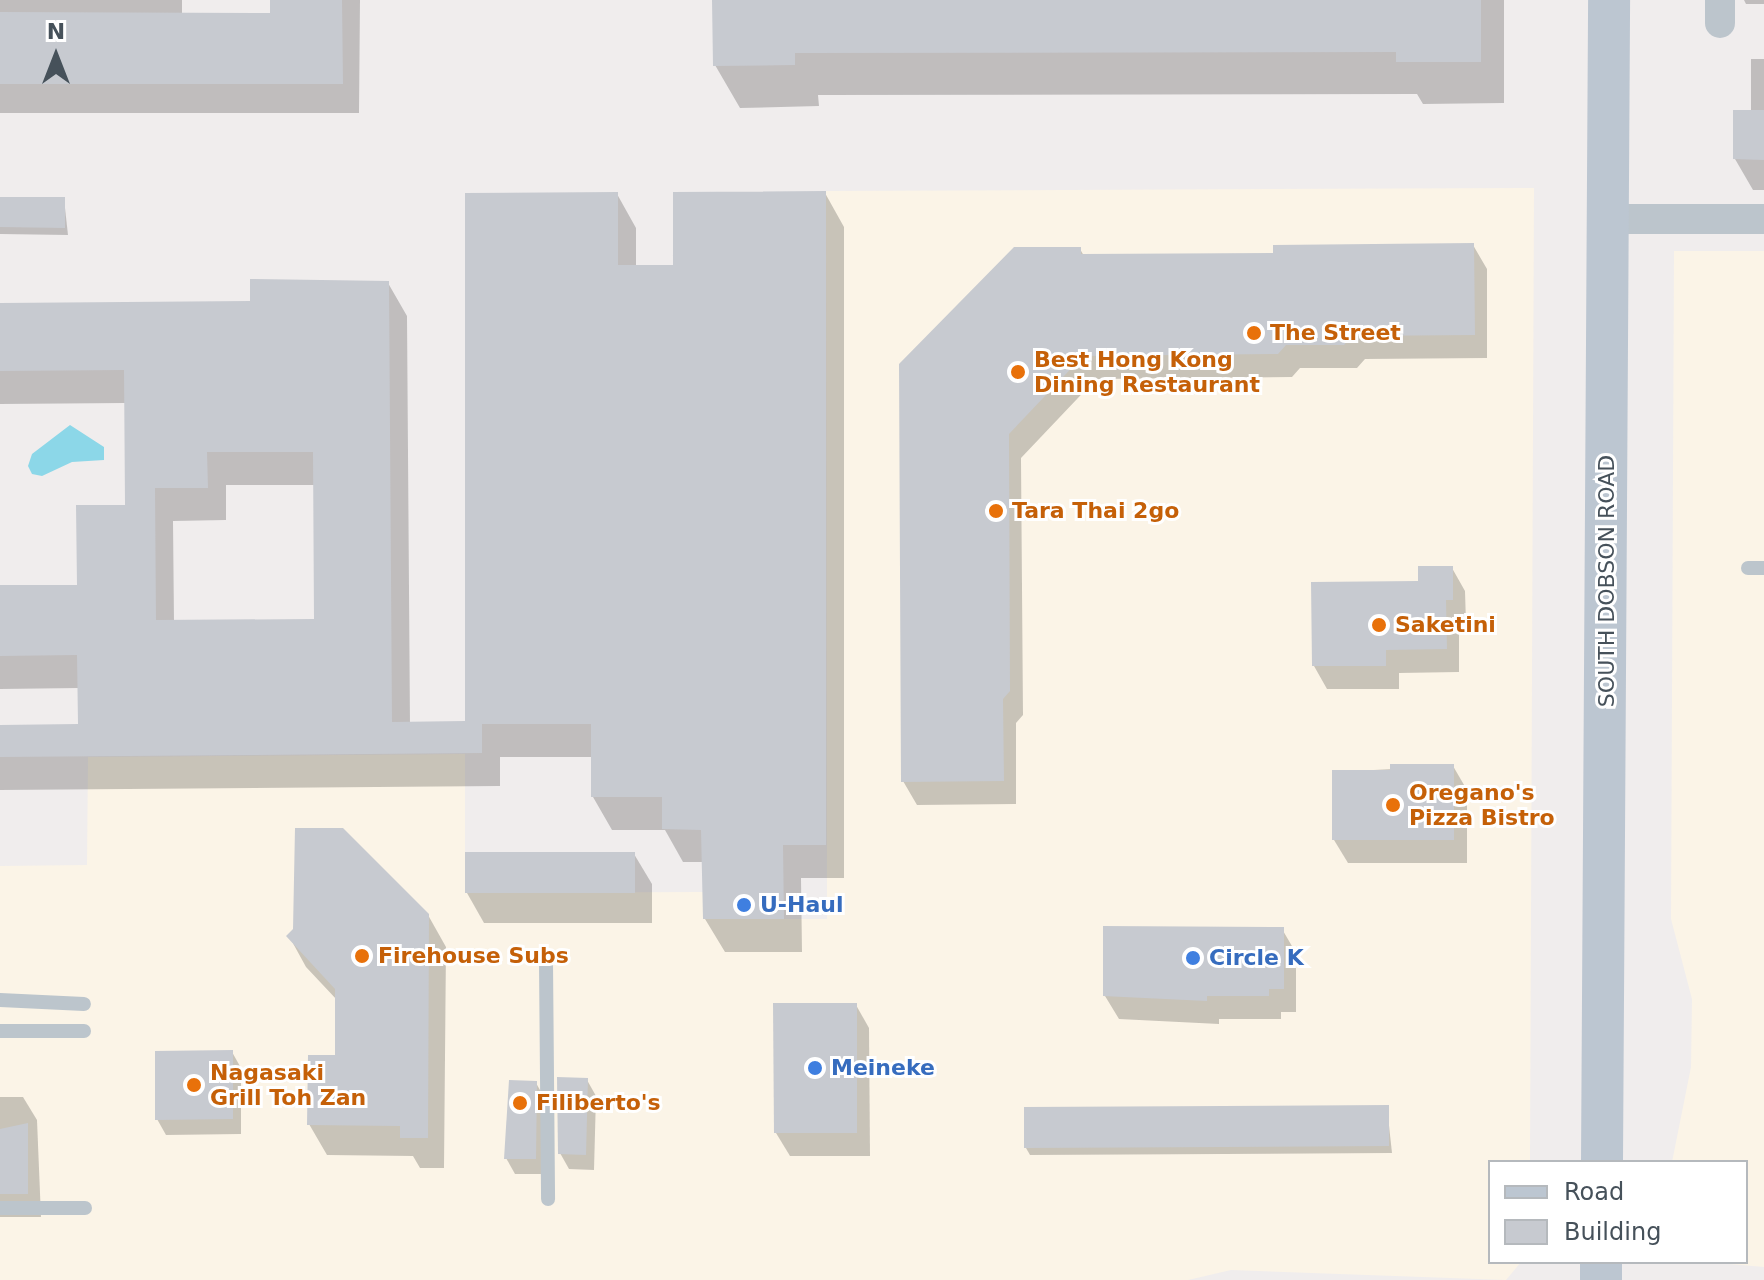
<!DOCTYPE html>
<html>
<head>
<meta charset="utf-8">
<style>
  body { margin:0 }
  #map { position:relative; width:1764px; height:1280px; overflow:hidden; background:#f0eded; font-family:"DejaVu Sans",sans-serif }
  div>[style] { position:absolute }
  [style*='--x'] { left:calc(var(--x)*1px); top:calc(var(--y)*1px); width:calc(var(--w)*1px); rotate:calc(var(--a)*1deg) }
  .commercial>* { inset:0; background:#fbf4e7 }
  .water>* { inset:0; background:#8cd7e8 }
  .shadow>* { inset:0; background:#0003 }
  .building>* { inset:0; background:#c7cad0 }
  .lane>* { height:14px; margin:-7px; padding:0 7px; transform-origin:7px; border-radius:7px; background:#bcc5cc }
  .street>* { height:30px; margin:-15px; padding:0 15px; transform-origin:15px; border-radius:15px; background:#bcc5cc }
  .secondary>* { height:42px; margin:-21px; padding:0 21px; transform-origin:21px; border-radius:21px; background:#bcc6d1 }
  .dots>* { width:22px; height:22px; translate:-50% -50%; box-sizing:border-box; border:4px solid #fff; border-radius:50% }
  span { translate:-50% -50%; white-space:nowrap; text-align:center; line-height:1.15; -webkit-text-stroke:6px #fff; paint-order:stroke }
  .food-label { font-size:22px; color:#c56008; font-weight:700 }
  .left { translate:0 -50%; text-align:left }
  .street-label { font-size:22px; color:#46515a }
  .shop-label { font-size:22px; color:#366cbe; font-weight:700 }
  .legend { position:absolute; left:1488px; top:1160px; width:260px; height:104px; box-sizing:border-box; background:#fff; border:2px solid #b5b9bd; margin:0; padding:10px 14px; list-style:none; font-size:24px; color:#46515a }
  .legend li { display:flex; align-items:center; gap:16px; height:40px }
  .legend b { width:40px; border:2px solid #b5b9bd }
  .north { position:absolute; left:16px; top:16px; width:80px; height:80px; -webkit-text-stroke:6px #fff; paint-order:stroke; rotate:0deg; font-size:22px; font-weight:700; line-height:32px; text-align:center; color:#46515a }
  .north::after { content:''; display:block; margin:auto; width:28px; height:36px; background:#46515a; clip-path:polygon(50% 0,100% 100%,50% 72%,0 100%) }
</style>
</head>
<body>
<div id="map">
  <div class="commercial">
    <i style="clip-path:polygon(1534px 188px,1530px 1162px,1490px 1162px,1490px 1262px,1521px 1262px,1506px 1280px,1231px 1270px,1188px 1280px,0 1280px,0 866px,87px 865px,88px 757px,465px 754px,465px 893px,703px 892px,704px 919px,827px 919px,826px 191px)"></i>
    <i style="clip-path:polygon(1674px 251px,1764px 251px,1764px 1267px,1707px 1262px,1746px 1262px,1746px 1162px,1672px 1162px,1691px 1067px,1692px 999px,1671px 919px)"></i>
  </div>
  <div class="water">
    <i style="clip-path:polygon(70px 425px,104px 447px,104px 460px,72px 462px,42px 476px,32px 474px,28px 466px,32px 454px)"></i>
  </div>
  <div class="shadow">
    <i style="clip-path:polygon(0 0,182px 0,182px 15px,272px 15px,272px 0,360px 0,359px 113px,0 113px)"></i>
    <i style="clip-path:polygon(714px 0,1504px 0,1504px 103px,1423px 104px,1417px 94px,818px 95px,819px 106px,740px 108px,715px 65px)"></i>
    <i style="clip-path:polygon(1744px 0,1764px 0,1764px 4px,1746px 4px)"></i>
    <i style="clip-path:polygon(1751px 59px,1764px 59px,1764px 190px,1753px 190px,1735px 159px,1751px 112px)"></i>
    <i style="clip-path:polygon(evenodd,825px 193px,844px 227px,844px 878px,801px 878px,802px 952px,725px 952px,705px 919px,704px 862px,683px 862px,665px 830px,612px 830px,593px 797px,593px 757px,500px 757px,500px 786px,0 790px,0 727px,80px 726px,80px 688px,0 689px,0 587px,79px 587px,127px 507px,126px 403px,0 404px,0 305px,252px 303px,388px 283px,407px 316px,410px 724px,467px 723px,617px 194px,636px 228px,636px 267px,675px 267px,825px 193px,226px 485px,315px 485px,316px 621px,174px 622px,173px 521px,226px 520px,226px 485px)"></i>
    <i style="clip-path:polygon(0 199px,64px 199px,68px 235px,0 234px)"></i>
    <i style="clip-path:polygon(1473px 245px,1487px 269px,1487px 358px,1365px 359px,1357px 368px,1300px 368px,1292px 377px,1096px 379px,1021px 458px,1023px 715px,1016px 723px,1016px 804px,917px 805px,903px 781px,901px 364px,1080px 249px,1084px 256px,1275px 255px)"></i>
    <i style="clip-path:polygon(1452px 568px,1465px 591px,1466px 623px,1459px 623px,1459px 672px,1399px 673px,1399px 689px,1327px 689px,1314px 666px,1420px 583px)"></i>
    <i style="clip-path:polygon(1453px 766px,1467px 790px,1467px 863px,1348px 863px,1334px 840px,1334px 772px)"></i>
    <i style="clip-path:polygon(634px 854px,652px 884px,652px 923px,484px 923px,467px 893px)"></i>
    <i style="clip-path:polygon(428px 915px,446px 947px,444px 1168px,420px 1168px,413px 1156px,327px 1155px,309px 1124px,337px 1057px,337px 1000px,306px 967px,289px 936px)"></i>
    <i style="clip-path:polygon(1282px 929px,1296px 953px,1296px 1012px,1281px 1012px,1281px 1019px,1219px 1019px,1219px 1024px,1119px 1019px,1105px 996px)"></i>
    <i style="clip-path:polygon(856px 1005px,869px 1028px,870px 1156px,790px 1156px,776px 1133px)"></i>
    <i style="clip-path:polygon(232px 1052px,241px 1068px,241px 1134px,166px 1135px,157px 1119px)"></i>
    <i style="clip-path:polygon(587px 1080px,596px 1096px,594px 1170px,569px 1169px,560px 1153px)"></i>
    <i style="clip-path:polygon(536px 1083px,545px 1099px,544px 1174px,515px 1174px,506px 1158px)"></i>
    <i style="clip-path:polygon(0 1097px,23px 1097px,37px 1120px,41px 1217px,0 1217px)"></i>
    <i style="clip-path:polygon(1387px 1107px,1392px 1153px,1030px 1155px,1026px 1148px)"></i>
  </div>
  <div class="building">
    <i style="clip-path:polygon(270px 0,342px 0,343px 84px,0 84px,0 12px,270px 13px)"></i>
    <i style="clip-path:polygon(712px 0,1481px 0,1481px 62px,1396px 62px,1396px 52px,795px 53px,795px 65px,713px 66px)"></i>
    <i style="clip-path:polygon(1733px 110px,1764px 110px,1764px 160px,1733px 159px)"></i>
    <i style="clip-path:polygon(evenodd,826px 191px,826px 845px,783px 845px,784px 919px,703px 919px,701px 830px,662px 829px,662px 797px,591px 797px,591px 724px,482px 724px,482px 753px,0 757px,0 725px,78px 724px,77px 655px,0 656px,0 585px,77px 585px,76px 505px,125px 505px,124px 370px,0 371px,0 303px,250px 301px,250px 279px,389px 281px,392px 722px,465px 721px,465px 193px,618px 192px,618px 265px,673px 265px,673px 192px,826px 191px,207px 452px,313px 452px,314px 619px,156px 620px,155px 488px,208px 488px,207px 452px)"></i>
    <i style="clip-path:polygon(0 197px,65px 197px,65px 228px,0 227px)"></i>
    <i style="clip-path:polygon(1474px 243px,1475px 335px,1352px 336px,1344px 345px,1286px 345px,1278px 354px,1083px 356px,1009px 434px,1010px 691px,1003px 699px,1004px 781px,901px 782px,899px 364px,1014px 247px,1081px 247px,1081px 254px,1273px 253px,1273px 245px)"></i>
    <i style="clip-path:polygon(1418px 566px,1453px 566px,1453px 600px,1446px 600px,1447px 649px,1386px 650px,1386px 666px,1312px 666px,1311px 582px,1418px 581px)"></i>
    <i style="clip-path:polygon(1390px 764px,1454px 764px,1454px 840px,1332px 840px,1332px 770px,1390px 770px)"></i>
    <i style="clip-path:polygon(295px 828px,343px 828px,429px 914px,428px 1138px,400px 1138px,400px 1126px,307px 1125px,308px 1055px,335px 1055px,335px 989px,286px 936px,293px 929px)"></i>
    <i style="clip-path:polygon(465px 852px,635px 852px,635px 893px,465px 893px)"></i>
    <i style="clip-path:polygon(1103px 926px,1284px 927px,1284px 989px,1269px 989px,1269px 996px,1207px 996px,1207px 1001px,1103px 996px)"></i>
    <i style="clip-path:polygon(773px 1003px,857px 1003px,857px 1133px,774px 1133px)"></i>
    <i style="clip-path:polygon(233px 1050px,233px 1119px,155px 1120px,155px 1051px)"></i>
    <i style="clip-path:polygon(557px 1077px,588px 1078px,586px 1155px,558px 1154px)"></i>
    <i style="clip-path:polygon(509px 1080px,537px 1081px,536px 1159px,504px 1159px)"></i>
    <i style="clip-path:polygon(1389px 1105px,1389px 1146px,1024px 1148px,1024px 1107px)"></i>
    <i style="clip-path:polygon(28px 1123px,28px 1194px,0 1194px,0 1129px)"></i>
  </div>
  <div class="lane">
    <i style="--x:1748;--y:568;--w:16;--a:0"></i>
    <i style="--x:546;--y:962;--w:237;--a:89.5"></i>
    <i style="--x:0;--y:1000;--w:84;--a:2.7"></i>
    <i style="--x:0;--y:1031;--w:84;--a:0"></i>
    <i style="--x:0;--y:1208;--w:85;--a:0"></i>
  </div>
  <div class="street">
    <i style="--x:1720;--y:0;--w:23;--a:90"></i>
    <i style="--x:1608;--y:219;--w:156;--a:0"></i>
  </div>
  <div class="secondary">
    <i style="--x:1602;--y:1162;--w:1162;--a:-89.65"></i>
    <i style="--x:1601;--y:1280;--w:18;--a:-90"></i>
  </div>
  <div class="dots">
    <i style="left:1254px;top:333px;background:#e8710a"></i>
    <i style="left:1018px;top:372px;background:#e8710a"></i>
    <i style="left:996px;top:511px;background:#e8710a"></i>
    <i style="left:1379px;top:625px;background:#e8710a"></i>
    <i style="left:1393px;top:805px;background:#e8710a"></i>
    <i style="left:744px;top:905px;background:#3f7fe0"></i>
    <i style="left:362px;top:956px;background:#e8710a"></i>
    <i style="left:1193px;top:958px;background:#3f7fe0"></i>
    <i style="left:815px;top:1068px;background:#3f7fe0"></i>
    <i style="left:194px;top:1085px;background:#e8710a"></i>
    <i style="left:520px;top:1103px;background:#e8710a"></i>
  </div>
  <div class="food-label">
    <span class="left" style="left:1270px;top:333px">The Street</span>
    <span class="left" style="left:1034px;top:372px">Best Hong Kong<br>Dining Restaurant</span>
    <span class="left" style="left:1012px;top:511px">Tara Thai 2go</span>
    <span class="left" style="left:1395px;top:625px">Saketini</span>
    <span class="left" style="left:1409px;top:805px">Oregano's<br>Pizza Bistro</span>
    <span class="left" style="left:378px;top:956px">Firehouse Subs</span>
    <span class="left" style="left:210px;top:1085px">Nagasaki<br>Grill Toh Zan</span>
    <span class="left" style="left:536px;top:1103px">Filiberto's</span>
  </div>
  <div class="street-label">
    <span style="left:1607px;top:581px;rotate:-90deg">SOUTH DOBSON ROAD</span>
  </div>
  <div class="shop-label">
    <span class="left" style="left:760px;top:905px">U-Haul</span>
    <span class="left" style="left:1209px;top:958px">Circle K</span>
    <span class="left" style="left:831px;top:1068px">Meineke</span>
  </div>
  <ul class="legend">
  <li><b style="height:10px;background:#bcc6d1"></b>Road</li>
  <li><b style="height:22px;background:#c7cad0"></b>Building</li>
  </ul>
  <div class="north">N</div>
</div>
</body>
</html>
